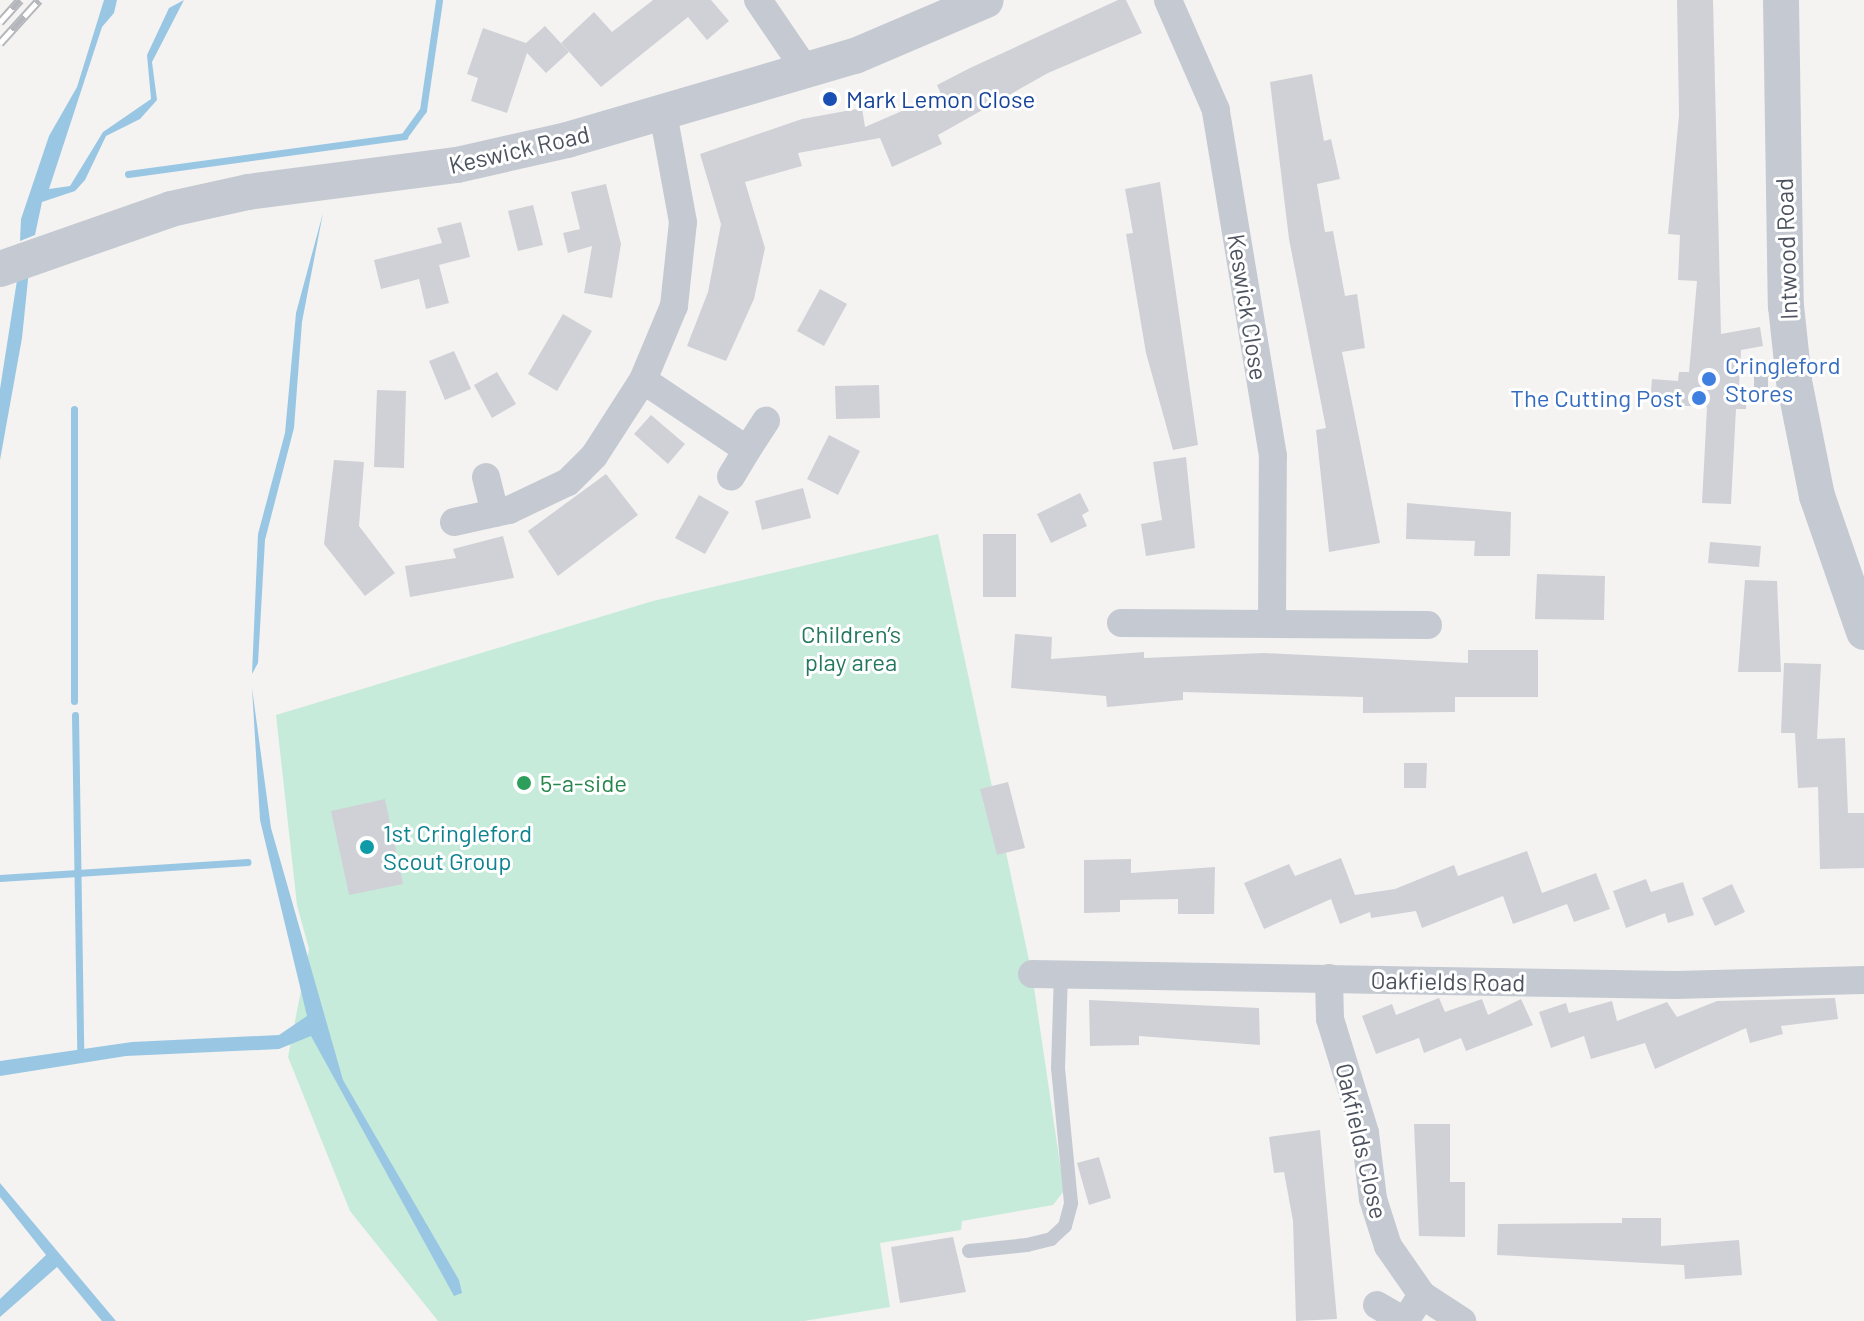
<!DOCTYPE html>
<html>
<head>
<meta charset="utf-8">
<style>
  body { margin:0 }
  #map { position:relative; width:1864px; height:1321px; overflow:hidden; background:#f4f3f2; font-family:Barlow,sans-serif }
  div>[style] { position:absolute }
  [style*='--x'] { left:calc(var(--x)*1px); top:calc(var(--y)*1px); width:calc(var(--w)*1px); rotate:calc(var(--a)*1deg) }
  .green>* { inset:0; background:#c7ebdb }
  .water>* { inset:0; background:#99c7e3 }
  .stream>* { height:7px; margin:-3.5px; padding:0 3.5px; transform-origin:3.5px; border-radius:3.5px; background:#99c7e3 }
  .building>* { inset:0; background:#d0d1d6 }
  .service>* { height:14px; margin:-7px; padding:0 7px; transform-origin:7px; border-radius:7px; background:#c5cad2 }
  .minor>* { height:28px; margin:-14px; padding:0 14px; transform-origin:14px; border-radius:14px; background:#c5cad2 }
  .tertiary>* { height:36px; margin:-18px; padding:0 18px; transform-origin:18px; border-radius:18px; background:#c5cad2 }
  .rail>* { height:9px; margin-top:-4.5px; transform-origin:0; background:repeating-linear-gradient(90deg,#fff 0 18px,#b5b6bb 0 36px); box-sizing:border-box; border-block:2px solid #b5b6bb }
  .dots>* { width:22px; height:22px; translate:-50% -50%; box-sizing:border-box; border:4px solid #fff; border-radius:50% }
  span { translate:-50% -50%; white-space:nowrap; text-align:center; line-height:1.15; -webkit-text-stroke:6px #fff; paint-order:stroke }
  .transit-label { font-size:24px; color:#164399 }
  .left { translate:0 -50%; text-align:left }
  .street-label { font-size:24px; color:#4c525e }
  .shop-label { font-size:24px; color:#366cbe }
  .right { translate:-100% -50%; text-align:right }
  .park-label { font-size:24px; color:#23785d }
  .leisure-label { font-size:24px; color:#27864d }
  .culture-label { font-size:24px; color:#0d838f }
</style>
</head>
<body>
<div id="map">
  <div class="green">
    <i style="clip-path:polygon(938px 534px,1032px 974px,1064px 1191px,1053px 1205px,962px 1221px,961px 1230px,880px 1243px,890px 1307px,804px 1321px,438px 1321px,350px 1211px,288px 1057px,309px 949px,297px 905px,276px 715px,653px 601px)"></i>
  </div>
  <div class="water">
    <i style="clip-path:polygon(104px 0,117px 0,114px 13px,102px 27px,49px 189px,70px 186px,103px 132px,151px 99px,147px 55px,169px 8px,184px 0,152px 62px,157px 100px,140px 119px,106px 136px,85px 180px,75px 191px,42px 202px,35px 235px,20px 241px,21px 219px,49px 136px,77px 87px)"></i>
    <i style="clip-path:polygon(323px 213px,302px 322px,294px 428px,265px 540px,258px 663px,252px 674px,258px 534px,285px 433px,296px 313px)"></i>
    <i style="clip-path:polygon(29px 270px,22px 338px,0 460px,0 389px,18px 274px)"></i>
    <i style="clip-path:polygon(252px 688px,271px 828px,343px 1080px,459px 1280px,462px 1293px,454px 1296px,311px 1036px,279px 1049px,126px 1056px,0 1076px,0 1061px,132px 1042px,279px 1035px,307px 1016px,260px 820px)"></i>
    <i style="clip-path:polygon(0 1183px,116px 1321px,102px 1321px,57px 1267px,0 1317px,0 1299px,46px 1255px,0 1197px)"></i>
  </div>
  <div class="stream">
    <i style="--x:128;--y:174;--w:279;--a:-7.8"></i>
    <i style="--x:404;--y:136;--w:32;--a:-54"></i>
    <i style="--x:423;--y:110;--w:111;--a:-81.7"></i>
    <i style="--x:74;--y:409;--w:292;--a:90"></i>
    <i style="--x:75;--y:715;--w:335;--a:89.1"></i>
    <i style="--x:0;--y:878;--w:248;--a:-3.7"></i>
  </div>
  <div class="building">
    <i style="clip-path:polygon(653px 0,711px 0,729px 21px,707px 40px,688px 17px,601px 87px,561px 43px,594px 12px,612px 32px)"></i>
    <i style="clip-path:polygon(1118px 0,1126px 0,1142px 33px,1048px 73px,938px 135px,942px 144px,892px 167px,880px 138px,798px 153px,802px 166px,745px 182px,765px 248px,754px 299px,726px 361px,687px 346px,708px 292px,721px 224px,700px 154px,802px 119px,862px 108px,865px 127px,941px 94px,937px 85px,970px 68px)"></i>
    <i style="clip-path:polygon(1677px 0,1713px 0,1721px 334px,1760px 327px,1763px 346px,1741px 350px,1739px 387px,1747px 388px,1746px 409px,1736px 409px,1731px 504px,1702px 503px,1707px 407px,1650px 404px,1652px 379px,1678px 381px,1679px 372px,1689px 372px,1697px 281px,1678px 280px,1680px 235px,1668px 234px,1679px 115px)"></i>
    <i style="clip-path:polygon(545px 26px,569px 52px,546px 73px,527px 53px,507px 113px,471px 101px,478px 78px,467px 74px,483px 28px,526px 43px)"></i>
    <i style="clip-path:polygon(1312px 74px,1324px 141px,1331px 139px,1340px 179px,1317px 184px,1325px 232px,1333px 231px,1345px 296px,1357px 294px,1365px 348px,1342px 352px,1380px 543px,1329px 552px,1316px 430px,1326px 428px,1289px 239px,1270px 82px)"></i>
    <i style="clip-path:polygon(1160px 182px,1198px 445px,1173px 450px,1146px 353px,1126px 234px,1133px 233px,1125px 189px)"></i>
    <i style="clip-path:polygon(606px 184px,621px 244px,612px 298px,584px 293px,592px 246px,568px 253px,563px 233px,580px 229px,571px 192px)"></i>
    <i style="clip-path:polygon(533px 205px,543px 245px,518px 251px,508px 211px)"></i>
    <i style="clip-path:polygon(461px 222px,470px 257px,439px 265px,449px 303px,426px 309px,419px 279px,381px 289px,374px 260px,442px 243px,437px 228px)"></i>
    <i style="clip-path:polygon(820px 289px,847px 304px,824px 346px,797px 331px)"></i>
    <i style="clip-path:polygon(563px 314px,592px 331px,557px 391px,528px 374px)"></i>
    <i style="clip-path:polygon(454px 351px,471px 389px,445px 400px,429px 361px)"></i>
    <i style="clip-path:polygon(497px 372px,516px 404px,492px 418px,474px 385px)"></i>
    <i style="clip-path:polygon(879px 385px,880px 418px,836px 419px,835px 386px)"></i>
    <i style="clip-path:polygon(377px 390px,406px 391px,404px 468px,374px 467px)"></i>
    <i style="clip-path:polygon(651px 415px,685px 444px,668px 464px,634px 434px)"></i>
    <i style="clip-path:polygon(829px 435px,860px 451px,838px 495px,807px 479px)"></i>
    <i style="clip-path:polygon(1186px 457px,1195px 548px,1146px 556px,1141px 524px,1162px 520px,1153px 462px)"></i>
    <i style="clip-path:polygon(334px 460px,364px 462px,359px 526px,395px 573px,365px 596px,324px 544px)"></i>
    <i style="clip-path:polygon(606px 474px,638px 515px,558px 576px,528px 531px)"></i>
    <i style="clip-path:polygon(803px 488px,811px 518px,762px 530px,755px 501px)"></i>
    <i style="clip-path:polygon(1080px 493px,1089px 511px,1082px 515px,1087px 526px,1051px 543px,1037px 514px)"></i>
    <i style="clip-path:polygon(699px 495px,729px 512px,705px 554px,675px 538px)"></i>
    <i style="clip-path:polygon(1407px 503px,1511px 512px,1510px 556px,1474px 556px,1475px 541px,1406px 539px)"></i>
    <i style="clip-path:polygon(983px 534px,1016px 534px,1016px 597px,983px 597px)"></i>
    <i style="clip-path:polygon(503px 536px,514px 578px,410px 597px,405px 566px,456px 558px,453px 549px)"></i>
    <i style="clip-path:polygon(1710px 542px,1761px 546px,1759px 567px,1708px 563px)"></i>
    <i style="clip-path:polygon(1537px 574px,1605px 576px,1604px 620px,1535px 619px)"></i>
    <i style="clip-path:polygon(1745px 580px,1777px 581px,1781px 672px,1738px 672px)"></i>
    <i style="clip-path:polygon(1015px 634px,1052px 637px,1051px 659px,1144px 652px,1144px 658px,1264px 653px,1468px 663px,1468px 650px,1538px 650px,1538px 697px,1455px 697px,1455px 712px,1363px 713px,1363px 697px,1183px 692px,1183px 700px,1107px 707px,1106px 696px,1011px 688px)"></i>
    <i style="clip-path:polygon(1784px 663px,1821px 664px,1817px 739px,1845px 738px,1848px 813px,1864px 813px,1864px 868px,1820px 869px,1818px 787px,1798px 788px,1795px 733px,1781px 733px)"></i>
    <i style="clip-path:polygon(1404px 763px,1427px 763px,1426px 788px,1404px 788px)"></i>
    <i style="clip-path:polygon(1008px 782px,1025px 848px,997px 855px,980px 789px)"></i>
    <i style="clip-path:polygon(385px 799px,403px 884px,349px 895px,331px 811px)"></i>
    <i style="clip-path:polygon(1527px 851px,1542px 893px,1596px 873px,1610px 909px,1574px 922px,1567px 904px,1513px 924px,1503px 896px,1422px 928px,1416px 911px,1371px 918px,1370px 912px,1340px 924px,1331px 899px,1264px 929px,1244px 883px,1289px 864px,1295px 876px,1341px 858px,1355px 895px,1395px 889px,1454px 865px,1458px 876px)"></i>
    <i style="clip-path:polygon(1131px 859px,1131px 873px,1215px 867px,1214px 914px,1178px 914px,1178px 899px,1120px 900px,1120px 912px,1084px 913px,1084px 860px)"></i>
    <i style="clip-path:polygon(1646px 879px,1651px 892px,1683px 882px,1694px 915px,1668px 923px,1665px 913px,1626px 928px,1613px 891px)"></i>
    <i style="clip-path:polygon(1732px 884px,1745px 912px,1715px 926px,1702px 898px)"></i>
    <i style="clip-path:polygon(1439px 998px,1445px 1012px,1482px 999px,1488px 1015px,1521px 999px,1533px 1025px,1466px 1051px,1461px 1038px,1424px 1053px,1419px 1038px,1376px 1054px,1362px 1016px,1392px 1004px,1396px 1015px)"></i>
    <i style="clip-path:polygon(1835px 998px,1838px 1019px,1781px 1026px,1783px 1034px,1750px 1043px,1746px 1028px,1655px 1069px,1645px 1043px,1591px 1059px,1584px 1036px,1551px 1048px,1539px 1012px,1566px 1003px,1569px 1013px,1612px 1001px,1617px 1021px,1667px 1002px,1677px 1017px,1717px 1001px)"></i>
    <i style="clip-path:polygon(1089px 1000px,1259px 1008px,1260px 1045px,1139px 1036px,1139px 1045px,1090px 1046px)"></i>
    <i style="clip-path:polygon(1414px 1124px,1450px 1124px,1450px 1182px,1465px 1182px,1465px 1237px,1419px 1236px)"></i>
    <i style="clip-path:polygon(1320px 1130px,1337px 1319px,1296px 1321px,1293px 1221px,1284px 1172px,1274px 1173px,1269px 1137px)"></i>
    <i style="clip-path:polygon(1099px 1157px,1111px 1198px,1089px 1205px,1077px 1163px)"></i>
    <i style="clip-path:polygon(1622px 1218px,1661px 1218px,1661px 1246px,1739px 1240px,1742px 1275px,1685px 1279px,1684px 1265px,1497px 1255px,1498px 1224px,1622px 1223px)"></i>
    <i style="clip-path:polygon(953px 1237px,966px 1292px,900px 1303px,891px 1247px)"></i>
  </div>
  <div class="service">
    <i style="--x:1761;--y:392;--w:22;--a:-90"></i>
    <i style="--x:1761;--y:370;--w:32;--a:2"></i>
    <i style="--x:969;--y:1251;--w:58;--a:-5.9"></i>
    <i style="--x:1027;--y:1245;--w:25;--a:-14"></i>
    <i style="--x:1051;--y:1239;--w:19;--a:-43"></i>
    <i style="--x:1065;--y:1226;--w:24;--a:-75"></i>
    <i style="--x:1071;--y:1203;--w:136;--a:-95.5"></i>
    <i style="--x:1058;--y:1068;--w:95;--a:-88.2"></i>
  </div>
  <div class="minor">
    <i style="--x:758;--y:0;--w:87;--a:55.8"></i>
    <i style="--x:643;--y:380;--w:125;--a:33.9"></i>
    <i style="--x:747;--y:450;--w:31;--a:121"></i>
    <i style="--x:747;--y:450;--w:35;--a:-57"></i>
    <i style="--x:486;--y:477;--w:37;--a:76"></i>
    <i style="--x:454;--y:522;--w:56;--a:-12.3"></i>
    <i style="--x:509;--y:510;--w:65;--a:-25.4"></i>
    <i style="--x:568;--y:482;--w:37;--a:-45"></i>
    <i style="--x:594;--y:456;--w:90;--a:-57.2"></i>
    <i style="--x:643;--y:380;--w:80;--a:-67.3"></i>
    <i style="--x:674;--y:306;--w:84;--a:-83.9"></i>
    <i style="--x:683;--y:222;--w:111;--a:-100.4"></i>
    <i style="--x:1121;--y:623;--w:151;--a:0.4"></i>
    <i style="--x:1272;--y:624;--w:168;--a:-89.7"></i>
    <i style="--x:1273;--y:456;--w:351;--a:-99.4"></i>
    <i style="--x:1216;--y:110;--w:120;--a:-113.6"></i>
    <i style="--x:1272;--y:624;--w:156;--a:0.4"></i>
    <i style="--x:1032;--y:974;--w:643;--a:0.98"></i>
    <i style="--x:1675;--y:985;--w:189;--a:-1.5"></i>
    <i style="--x:1329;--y:978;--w:41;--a:88.6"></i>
    <i style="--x:1330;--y:1019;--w:119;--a:72.9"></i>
    <i style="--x:1365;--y:1133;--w:66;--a:83.1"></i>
    <i style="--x:1373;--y:1199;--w:49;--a:72.3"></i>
    <i style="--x:1388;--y:1246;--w:60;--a:55.2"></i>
    <i style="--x:1422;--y:1295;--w:48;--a:33"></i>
    <i style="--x:1377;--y:1305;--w:32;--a:30"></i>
    <i style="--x:1405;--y:1321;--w:31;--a:-57"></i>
  </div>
  <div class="tertiary">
    <i style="--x:1781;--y:0;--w:306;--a:89.1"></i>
    <i style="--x:1786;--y:306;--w:75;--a:83.9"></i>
    <i style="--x:1794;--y:381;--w:117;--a:78.7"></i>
    <i style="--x:1817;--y:496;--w:144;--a:70.9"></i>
    <i style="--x:0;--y:269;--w:181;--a:-19.3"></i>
    <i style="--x:171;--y:209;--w:79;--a:-12.4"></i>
    <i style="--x:248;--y:192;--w:211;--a:-7.4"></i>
    <i style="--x:457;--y:165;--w:113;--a:-12.8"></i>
    <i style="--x:567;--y:140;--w:300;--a:-16.3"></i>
    <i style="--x:855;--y:56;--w:142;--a:-23.1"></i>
  </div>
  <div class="rail">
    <i style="--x:0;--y:22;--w:30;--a:-48"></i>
    <i style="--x:0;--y:43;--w:58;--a:-47.8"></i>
  </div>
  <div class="dots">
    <i style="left:830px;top:99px;background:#1a4fb4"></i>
    <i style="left:1709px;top:379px;background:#3f7fe0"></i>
    <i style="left:1699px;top:398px;background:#3f7fe0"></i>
    <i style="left:524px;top:783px;background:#2e9e5b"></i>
    <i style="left:367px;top:847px;background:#0f9aa8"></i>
  </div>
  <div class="transit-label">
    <span class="left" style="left:846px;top:99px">Mark Lemon Close</span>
  </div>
  <div class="street-label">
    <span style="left:519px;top:149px;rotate:-13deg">Keswick Road</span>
    <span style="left:1786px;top:249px;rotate:-92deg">Intwood Road</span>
    <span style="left:1248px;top:307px;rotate:81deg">Keswick Close</span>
    <span style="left:1448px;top:981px;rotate:1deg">Oakfields Road</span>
    <span style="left:1362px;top:1141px;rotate:77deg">Oakfields Close</span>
  </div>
  <div class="shop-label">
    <span class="left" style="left:1725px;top:379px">Cringleford<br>Stores</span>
    <span class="right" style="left:1683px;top:398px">The Cutting Post</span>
  </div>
  <div class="park-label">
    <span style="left:851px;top:648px">Children’s<br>play area</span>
  </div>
  <div class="leisure-label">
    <span class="left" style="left:540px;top:783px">5-a-side</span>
  </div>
  <div class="culture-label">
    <span class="left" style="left:383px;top:847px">1st Cringleford<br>Scout Group</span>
  </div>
</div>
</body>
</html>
